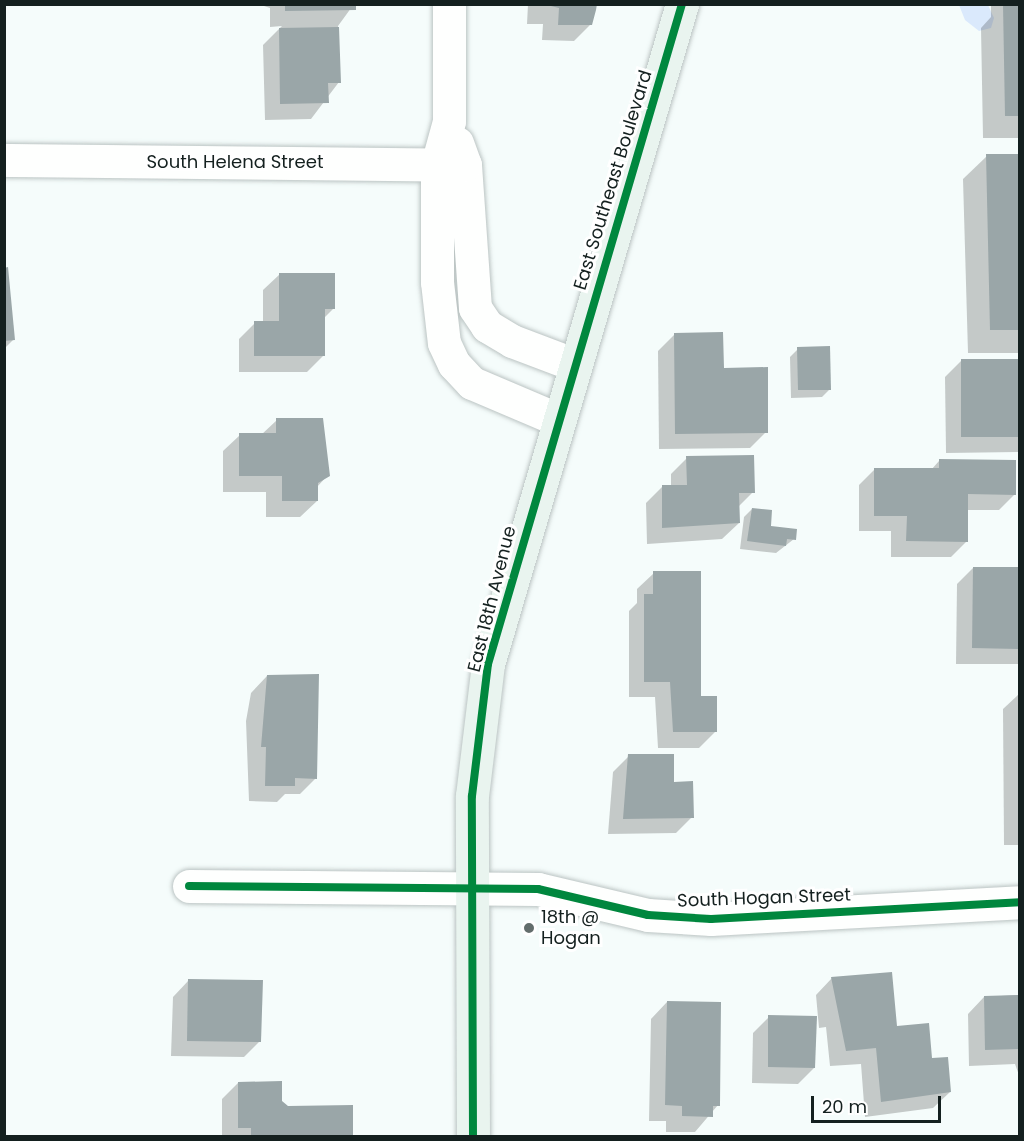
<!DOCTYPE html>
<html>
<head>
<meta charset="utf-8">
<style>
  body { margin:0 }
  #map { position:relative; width:1024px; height:1141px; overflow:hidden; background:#f5fcfb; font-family:Poppins,sans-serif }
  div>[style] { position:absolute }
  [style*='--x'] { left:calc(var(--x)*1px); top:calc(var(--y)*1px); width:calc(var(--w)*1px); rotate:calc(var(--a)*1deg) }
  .water>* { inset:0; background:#dae9fc }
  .shadow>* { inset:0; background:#0003 }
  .building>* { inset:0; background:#9aa6a8 }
  .roads { filter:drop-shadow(0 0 2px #bbc4c3) drop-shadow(0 0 2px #bbc4c3) }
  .minor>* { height:33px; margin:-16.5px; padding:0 16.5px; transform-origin:16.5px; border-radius:16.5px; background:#fefffe }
  .major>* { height:33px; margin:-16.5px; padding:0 16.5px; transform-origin:16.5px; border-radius:16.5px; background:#e9f4ef }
  .cycleway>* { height:8px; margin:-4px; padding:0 4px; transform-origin:4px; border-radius:4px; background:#00873e }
  .dots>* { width:16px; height:16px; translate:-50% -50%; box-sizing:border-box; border:3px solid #fff; border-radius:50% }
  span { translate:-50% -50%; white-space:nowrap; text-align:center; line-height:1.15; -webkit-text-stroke:6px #fff; paint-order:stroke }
  .street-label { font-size:18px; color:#14201f }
  .poi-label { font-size:18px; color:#14201f }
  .left { translate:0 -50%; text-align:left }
  .frame { position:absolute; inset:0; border:6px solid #14201f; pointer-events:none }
  .scale { position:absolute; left:811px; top:1096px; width:130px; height:27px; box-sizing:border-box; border:3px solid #14201f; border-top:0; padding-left:8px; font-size:18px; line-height:21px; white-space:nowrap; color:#14201f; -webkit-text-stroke:4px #fff; paint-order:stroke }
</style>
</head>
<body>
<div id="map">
  <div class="water">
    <i style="clip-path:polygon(959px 5px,988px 5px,994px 18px,991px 28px,979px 31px,965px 20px)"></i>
  </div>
  <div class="shadow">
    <i style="clip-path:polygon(258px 4px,354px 4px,338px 26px,339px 82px,311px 119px,265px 120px,263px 45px,282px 26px,270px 27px,270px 8px)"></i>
    <i style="clip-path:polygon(528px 4px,592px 4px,591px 24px,574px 41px,542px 40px,543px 24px,527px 24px)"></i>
    <i style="clip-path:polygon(991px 4px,1020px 4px,1020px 138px,983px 138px,981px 28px,991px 17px)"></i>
    <i style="clip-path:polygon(987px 156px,1020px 156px,1020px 353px,968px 353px,963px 179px)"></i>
    <i style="clip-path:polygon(4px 269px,13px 340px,4px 349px)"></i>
    <i style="clip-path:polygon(280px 274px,333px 309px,323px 319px,323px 356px,307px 372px,239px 372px,239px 339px,255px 323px,263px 323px,263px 290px)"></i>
    <i style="clip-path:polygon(675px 334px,723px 369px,766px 432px,750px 448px,659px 449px,658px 351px)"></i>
    <i style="clip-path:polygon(798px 349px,830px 389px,822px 397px,791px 398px,790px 357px)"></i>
    <i style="clip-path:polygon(1020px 360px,1020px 452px,946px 453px,945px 377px,961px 361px)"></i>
    <i style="clip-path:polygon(277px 420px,328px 475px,317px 487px,317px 501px,300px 517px,266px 517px,266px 492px,223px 492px,223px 451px,240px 435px,261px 435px)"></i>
    <i style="clip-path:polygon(687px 458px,753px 492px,738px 507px,739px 523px,722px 539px,647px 544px,646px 503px,662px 487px,671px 487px,671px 474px)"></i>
    <i style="clip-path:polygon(939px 461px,1015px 494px,999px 510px,967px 510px,967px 541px,951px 557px,891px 557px,891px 531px,859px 531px,859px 485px,875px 469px,931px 470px)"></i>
    <i style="clip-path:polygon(752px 509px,769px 527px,794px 539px,776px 553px,740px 549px,744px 517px)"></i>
    <i style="clip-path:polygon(973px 568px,1020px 569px,1020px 664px,956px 664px,957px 584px)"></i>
    <i style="clip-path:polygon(654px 573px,715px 732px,699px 748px,658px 748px,655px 697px,629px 697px,629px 611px,637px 603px,637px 589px)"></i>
    <i style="clip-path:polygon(267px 676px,316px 778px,300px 794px,285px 794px,277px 802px,249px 801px,246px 721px,251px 693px)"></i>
    <i style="clip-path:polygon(1020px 693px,1020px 845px,1004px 845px,1003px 709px)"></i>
    <i style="clip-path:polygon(629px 756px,673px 783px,692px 817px,676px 833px,608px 834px,613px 772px)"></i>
    <i style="clip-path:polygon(832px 978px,895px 1028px,950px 1092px,933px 1108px,865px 1117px,861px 1064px,830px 1066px,826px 1027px,819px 1028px,816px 995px)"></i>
    <i style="clip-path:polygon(189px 980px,260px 1041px,244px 1057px,171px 1056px,173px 997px)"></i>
    <i style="clip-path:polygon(1020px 995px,1020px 1078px,1015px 1064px,969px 1066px,968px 1014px,984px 997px)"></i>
    <i style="clip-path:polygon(667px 1002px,718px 1105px,695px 1132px,666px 1132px,666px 1121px,649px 1121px,651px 1019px)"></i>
    <i style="clip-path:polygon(769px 1017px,814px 1068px,798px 1084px,752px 1083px,753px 1033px)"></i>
    <i style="clip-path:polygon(238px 1083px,287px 1107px,351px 1106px,352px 1136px,222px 1136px,222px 1099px)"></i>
  </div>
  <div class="building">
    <i style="clip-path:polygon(285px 4px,356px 4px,356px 10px,285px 11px)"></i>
    <i style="clip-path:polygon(543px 4px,597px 4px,596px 10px,592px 25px,558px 25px,559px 8px)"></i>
    <i style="clip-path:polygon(1003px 4px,1020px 4px,1020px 116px,1005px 116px)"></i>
    <i style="clip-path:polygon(339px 27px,341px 83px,328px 83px,329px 103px,280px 104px,279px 28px)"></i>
    <i style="clip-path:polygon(986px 154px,1020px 154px,1020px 330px,990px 330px)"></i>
    <i style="clip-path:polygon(8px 267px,15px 340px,4px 341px,4px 268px)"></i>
    <i style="clip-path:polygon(279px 273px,335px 273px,335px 309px,325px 309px,325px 356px,254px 356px,254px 321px,279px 321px)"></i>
    <i style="clip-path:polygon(723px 332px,724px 368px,768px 367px,768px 433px,675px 434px,674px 333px)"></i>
    <i style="clip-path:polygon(830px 346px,831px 390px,798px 390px,797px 347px)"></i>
    <i style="clip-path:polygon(961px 359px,1020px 359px,1020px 437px,961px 437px)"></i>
    <i style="clip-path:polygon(276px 418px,323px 418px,330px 476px,318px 483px,318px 501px,282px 501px,282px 476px,239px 476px,239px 433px,276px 433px)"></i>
    <i style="clip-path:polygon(754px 455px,755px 493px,739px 493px,740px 523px,662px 528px,662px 485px,687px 485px,686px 456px)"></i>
    <i style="clip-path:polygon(939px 459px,1016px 460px,1016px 495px,968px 494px,968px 542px,906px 541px,907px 516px,874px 516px,874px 468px,939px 468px)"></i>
    <i style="clip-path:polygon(752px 508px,772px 510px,771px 526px,797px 529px,796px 540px,787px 539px,786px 546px,747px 541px)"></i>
    <i style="clip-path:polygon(973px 567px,1020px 567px,1020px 649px,972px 648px)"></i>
    <i style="clip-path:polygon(653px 571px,701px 571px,701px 696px,717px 696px,717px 732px,673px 732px,670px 682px,644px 682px,644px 594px,653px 594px)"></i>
    <i style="clip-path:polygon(319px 674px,317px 779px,295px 778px,295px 786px,265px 786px,266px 747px,261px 747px,267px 675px)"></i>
    <i style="clip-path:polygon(628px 754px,674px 754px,674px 782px,693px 781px,694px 818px,623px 819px)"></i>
    <i style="clip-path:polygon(892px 972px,897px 1026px,929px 1023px,932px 1058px,948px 1057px,951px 1092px,881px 1102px,876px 1048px,846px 1051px,831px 977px)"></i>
    <i style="clip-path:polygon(188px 979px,263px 980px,261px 1042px,187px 1041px)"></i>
    <i style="clip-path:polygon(1020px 995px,1020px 1049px,985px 1050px,984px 996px)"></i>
    <i style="clip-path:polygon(667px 1001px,721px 1002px,720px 1106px,713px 1106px,713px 1117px,682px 1116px,682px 1106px,665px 1105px)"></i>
    <i style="clip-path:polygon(768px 1015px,817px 1016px,815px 1068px,768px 1067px)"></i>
    <i style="clip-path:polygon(282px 1081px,282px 1101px,288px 1106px,353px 1105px,353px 1136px,251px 1136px,251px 1128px,238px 1128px,238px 1082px)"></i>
  </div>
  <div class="roads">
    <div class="minor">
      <i style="--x:449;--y:4;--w:117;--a:90"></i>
      <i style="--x:449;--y:121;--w:46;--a:105.3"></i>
      <i style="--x:437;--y:165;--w:117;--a:90"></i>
      <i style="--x:437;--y:282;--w:61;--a:83.5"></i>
      <i style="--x:444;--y:343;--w:23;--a:65"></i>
      <i style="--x:454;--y:364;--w:26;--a:47"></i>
      <i style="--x:472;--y:383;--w:92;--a:23"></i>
      <i style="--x:457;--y:143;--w:23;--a:70"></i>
      <i style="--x:465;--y:165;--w:143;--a:86"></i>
      <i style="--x:475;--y:308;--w:22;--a:56"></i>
      <i style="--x:487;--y:326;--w:29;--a:31"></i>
      <i style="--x:512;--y:341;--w:65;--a:20.7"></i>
      <i style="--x:4;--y:160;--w:461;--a:0.6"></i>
      <i style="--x:189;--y:886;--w:349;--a:0.5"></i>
      <i style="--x:538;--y:889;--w:113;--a:13.3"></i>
      <i style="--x:648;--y:915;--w:63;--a:3.6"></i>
      <i style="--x:711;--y:919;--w:309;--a:-3.1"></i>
    </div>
    <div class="major">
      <i style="--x:473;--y:1136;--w:340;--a:-90.2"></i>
      <i style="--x:472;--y:796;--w:133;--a:-83.1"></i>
      <i style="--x:488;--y:664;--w:688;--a:-73.62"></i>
    </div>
  </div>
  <div class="cycleway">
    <i style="--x:189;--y:886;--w:349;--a:0.5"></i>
    <i style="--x:538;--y:889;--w:113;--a:13.3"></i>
    <i style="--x:648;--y:915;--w:63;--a:3.6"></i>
    <i style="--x:711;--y:919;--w:309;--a:-3.1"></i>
    <i style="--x:473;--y:1136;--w:340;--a:-90.2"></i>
    <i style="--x:472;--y:796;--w:133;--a:-83.1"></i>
    <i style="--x:488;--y:664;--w:688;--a:-73.62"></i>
  </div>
  <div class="dots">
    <i style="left:529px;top:928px;background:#636d6c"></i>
  </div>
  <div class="street-label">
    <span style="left:235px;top:162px">South Helena Street</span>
    <span style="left:613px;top:180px;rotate:-73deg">East Southeast Boulevard</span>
    <span style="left:492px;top:599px;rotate:-76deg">East 18th Avenue</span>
    <span style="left:764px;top:898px;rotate:-2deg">South Hogan Street</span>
  </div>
  <div class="poi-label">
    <span class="left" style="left:541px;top:928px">18th @<br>Hogan</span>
  </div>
  <div class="frame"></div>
  <div class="scale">20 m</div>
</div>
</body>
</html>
